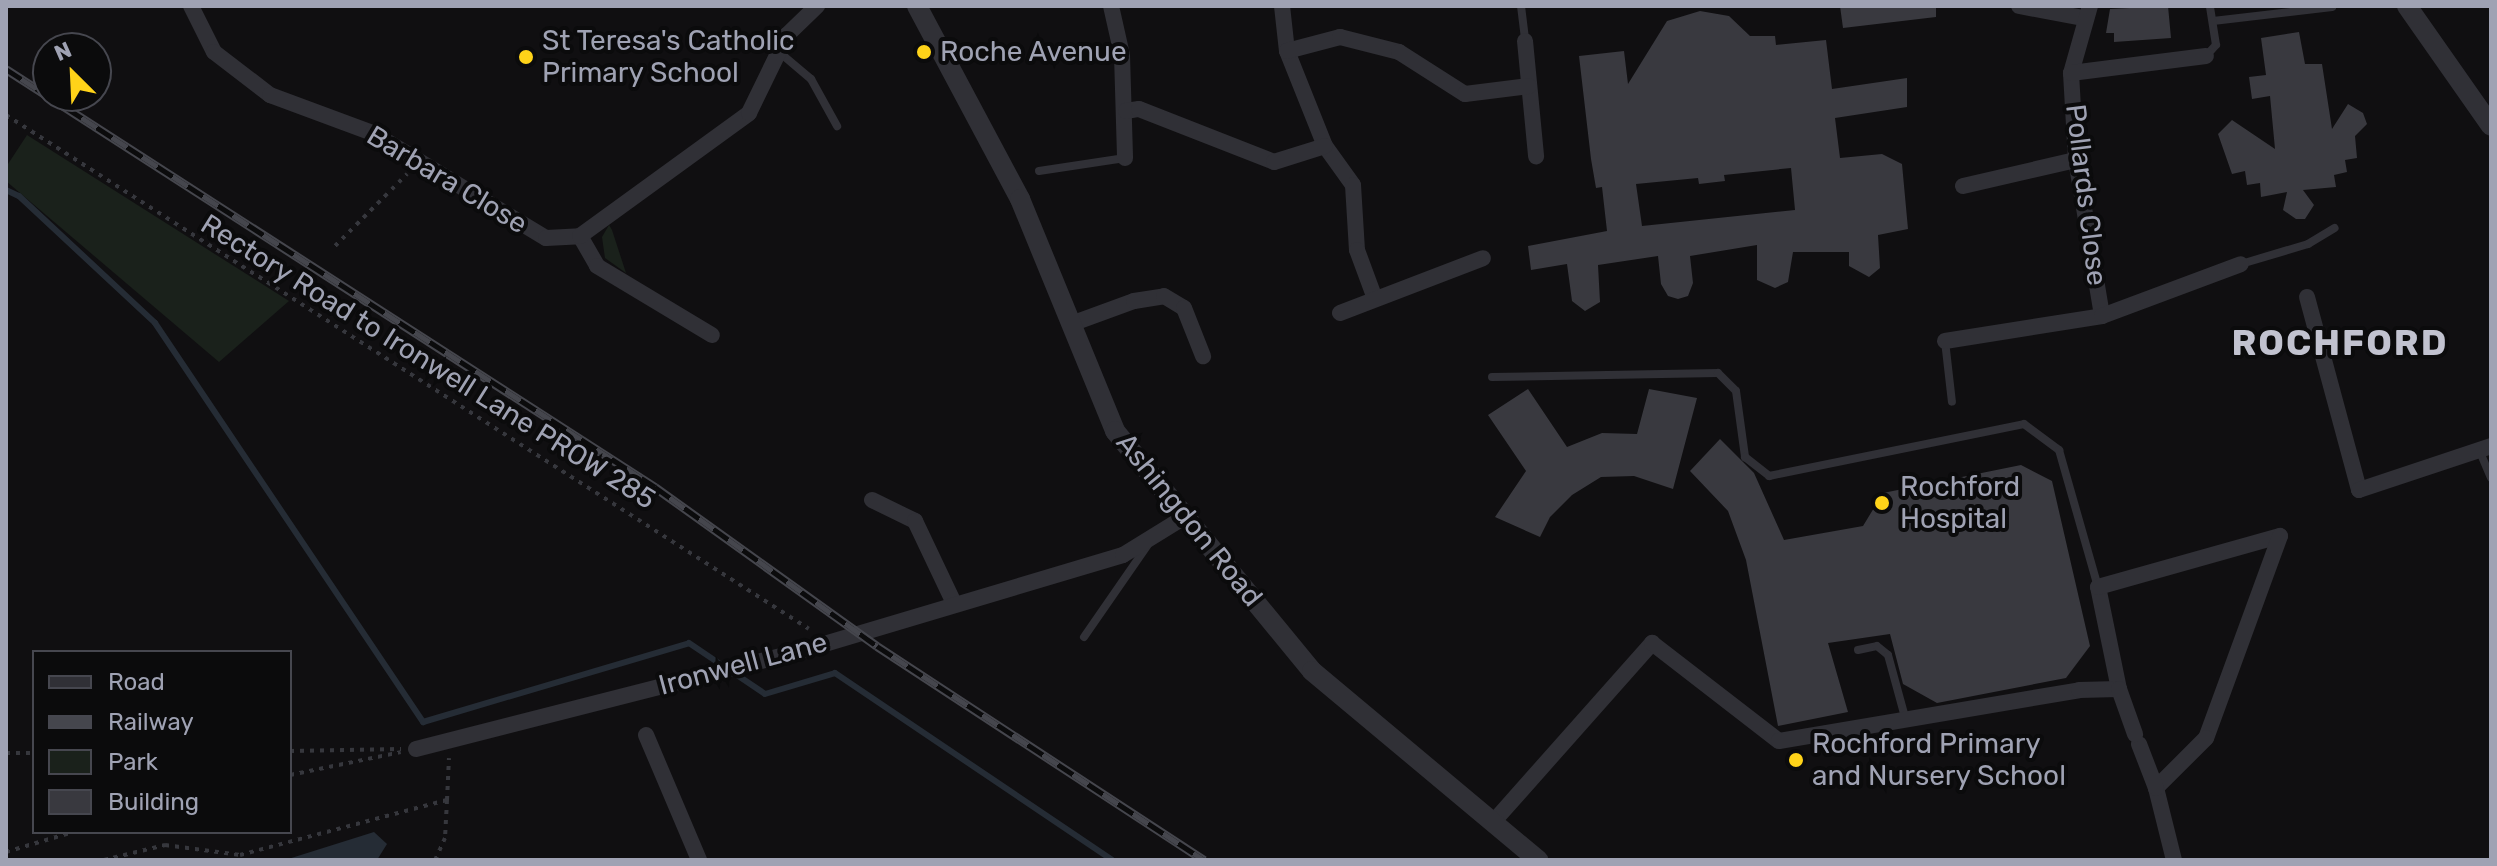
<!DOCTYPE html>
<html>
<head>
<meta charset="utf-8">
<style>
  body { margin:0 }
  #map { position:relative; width:2497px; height:866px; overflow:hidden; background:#100f11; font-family:Rubik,sans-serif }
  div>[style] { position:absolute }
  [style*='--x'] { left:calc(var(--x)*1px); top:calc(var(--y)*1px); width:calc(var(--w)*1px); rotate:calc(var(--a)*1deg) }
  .green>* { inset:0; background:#1a211b }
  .water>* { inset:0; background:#252c35 }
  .stream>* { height:6px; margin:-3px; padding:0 3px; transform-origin:3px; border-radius:3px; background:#252c35 }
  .building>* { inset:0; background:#39393f }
  .path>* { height:4px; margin-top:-2px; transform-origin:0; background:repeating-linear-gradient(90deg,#36373d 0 4px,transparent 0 10px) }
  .service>* { height:8px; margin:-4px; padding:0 4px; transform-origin:4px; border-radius:4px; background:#303036 }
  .minor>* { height:16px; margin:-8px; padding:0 8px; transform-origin:8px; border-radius:8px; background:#303036 }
  .tertiary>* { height:20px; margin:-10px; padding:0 10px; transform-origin:10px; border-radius:10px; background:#303036 }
  .rail>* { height:9px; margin-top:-4.5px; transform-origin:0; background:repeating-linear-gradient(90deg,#0b0b0c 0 18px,#45464d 0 36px); box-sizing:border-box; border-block:2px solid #45464d }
  .dots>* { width:22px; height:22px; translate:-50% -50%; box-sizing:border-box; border:4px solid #0b0b0c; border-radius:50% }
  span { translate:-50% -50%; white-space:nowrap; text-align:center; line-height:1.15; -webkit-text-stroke:8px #0b0b0c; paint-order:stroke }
  .poi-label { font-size:28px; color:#9fa2b3 }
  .left { translate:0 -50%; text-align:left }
  .street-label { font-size:28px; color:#9fa2b3 }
  .district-label { font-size:36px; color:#c1c2cf; font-weight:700; letter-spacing:2px }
  .frame { position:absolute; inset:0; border:8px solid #9fa2b3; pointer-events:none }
  .legend { position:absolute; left:32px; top:650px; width:260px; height:184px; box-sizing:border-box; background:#0b0b0c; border:2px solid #46474f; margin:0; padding:10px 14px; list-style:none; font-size:24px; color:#9fa2b3 }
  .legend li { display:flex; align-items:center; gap:16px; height:40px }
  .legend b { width:40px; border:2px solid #46474f }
  .north { position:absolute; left:32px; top:32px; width:80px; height:80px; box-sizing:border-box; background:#0b0b0c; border:2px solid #46474f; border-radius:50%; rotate:336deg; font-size:22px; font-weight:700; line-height:32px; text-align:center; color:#9fa2b3 }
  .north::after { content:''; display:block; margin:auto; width:28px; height:36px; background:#ffd319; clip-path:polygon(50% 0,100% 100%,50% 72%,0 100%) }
</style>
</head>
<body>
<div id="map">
  <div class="green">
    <i style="clip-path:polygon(27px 135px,289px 301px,219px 362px,6px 181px,6px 167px)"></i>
    <i style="clip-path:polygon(609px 225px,612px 230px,626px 273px,605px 258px,602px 237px)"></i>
  </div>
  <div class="water">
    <i style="clip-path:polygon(374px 832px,387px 844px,377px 860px,285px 860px)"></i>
  </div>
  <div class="stream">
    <i style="--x:6;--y:190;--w:14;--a:25"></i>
    <i style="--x:19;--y:196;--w:186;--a:43"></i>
    <i style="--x:155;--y:323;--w:481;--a:56.1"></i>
    <i style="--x:423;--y:722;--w:277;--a:-16.5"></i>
    <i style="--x:689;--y:643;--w:36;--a:34"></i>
    <i style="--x:734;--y:673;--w:37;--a:34"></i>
    <i style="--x:765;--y:694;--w:73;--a:-16.7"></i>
    <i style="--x:835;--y:673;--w:334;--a:34"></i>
  </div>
  <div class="building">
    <i style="clip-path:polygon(1840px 6px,1936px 6px,1936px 17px,1843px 28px)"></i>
    <i style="clip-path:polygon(2168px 6px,2171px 38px,2114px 42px,2114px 33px,2106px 33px,2110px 9px)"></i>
    <i style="clip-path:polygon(evenodd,1700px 11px,1729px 16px,1750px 36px,1775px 36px,1776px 45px,1826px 40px,1832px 89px,1907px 78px,1907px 107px,1835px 118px,1840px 158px,1882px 154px,1902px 164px,1908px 229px,1878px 235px,1880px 268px,1869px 277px,1849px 266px,1849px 252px,1793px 252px,1788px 282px,1775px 288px,1757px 280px,1757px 245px,1690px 256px,1693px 283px,1688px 296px,1678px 299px,1668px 296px,1661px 284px,1658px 256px,1598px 265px,1600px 302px,1585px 311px,1572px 301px,1567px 264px,1531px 270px,1528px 246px,1607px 231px,1602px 187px,1596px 188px,1591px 159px,1579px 56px,1624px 51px,1628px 84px,1667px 21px,1700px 11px,1791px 168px,1795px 210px,1642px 226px,1636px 184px,1698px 178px,1699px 184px,1725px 181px,1724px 175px,1791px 168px)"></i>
    <i style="clip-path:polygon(2299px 32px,2305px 64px,2322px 64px,2332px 129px,2348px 104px,2363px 113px,2367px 124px,2355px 136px,2357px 158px,2345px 160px,2347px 172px,2334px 175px,2336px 187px,2303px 190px,2314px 205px,2305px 219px,2296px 219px,2283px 210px,2287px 192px,2261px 197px,2260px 183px,2247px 185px,2245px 171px,2232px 174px,2218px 134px,2232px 120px,2275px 149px,2270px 96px,2252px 99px,2249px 77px,2266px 75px,2261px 38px)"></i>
    <i style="clip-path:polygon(1528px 389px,1567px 447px,1602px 433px,1637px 434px,1649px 389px,1697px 398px,1673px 489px,1634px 476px,1601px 477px,1572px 495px,1550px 517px,1540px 537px,1495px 517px,1526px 471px,1488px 415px)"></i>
    <i style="clip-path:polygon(1720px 439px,1754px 473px,1784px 540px,1863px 526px,1883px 493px,2021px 465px,2052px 481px,2090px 646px,2066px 678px,1937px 703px,1903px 684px,1890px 634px,1828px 643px,1848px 712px,1778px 726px,1746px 560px,1728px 511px,1690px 471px)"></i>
  </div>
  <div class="path">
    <i style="--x:6;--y:115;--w:953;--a:32.62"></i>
    <i style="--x:335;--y:246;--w:102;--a:-45"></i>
    <i style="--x:290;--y:751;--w:111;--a:-1"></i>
    <i style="--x:6;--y:753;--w:28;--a:0"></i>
    <i style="--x:290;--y:775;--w:113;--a:-11.7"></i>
    <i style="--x:447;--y:800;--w:42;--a:-87.3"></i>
    <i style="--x:6;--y:852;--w:70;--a:-16.6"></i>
    <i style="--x:104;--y:860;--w:63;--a:-13.8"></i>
    <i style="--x:165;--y:845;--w:76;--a:7.6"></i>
    <i style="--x:240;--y:855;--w:214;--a:-14.9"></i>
    <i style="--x:447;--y:800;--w:38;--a:93"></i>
    <i style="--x:445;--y:838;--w:24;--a:114"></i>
  </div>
  <div class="service">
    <i style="--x:1521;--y:6;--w:34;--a:83"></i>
    <i style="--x:2213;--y:21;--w:120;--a:-6.7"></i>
    <i style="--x:779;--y:52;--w:42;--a:40.2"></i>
    <i style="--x:811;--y:79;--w:54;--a:61"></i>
    <i style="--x:2206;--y:56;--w:15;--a:-48"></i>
    <i style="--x:2216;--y:45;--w:39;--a:-99"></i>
    <i style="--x:1039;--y:171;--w:87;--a:-8.6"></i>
    <i style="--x:2241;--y:264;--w:70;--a:-16.6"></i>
    <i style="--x:2308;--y:244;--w:31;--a:-31"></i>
    <i style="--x:1945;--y:341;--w:61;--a:83.5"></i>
    <i style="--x:1492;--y:377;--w:226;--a:-1"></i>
    <i style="--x:1718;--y:373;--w:25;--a:45"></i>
    <i style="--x:1736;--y:391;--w:67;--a:82.2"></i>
    <i style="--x:1745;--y:457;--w:31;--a:38"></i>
    <i style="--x:1769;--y:476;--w:260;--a:-11.5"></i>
    <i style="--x:2024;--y:424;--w:44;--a:36.6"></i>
    <i style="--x:2059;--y:450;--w:142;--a:74.1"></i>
    <i style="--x:2480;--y:452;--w:28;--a:67"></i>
    <i style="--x:1084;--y:637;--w:111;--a:-55.3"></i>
    <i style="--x:1858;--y:650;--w:19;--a:-12"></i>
    <i style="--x:1877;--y:646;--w:14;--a:39"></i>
    <i style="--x:1888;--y:655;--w:68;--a:74.7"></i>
  </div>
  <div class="minor">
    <i style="--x:191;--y:6;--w:51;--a:63.4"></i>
    <i style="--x:214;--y:52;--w:71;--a:37.5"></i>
    <i style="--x:270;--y:95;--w:110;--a:20.3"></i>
    <i style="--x:373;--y:133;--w:202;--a:31.3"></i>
    <i style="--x:546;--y:238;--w:34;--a:-3"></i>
    <i style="--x:580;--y:236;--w:34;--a:60"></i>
    <i style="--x:597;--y:266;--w:134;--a:31"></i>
    <i style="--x:1111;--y:6;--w:50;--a:77.3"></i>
    <i style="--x:1122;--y:55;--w:103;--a:88.3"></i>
    <i style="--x:1282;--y:6;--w:45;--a:83.7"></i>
    <i style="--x:1287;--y:51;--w:102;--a:68.2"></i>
    <i style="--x:1325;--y:146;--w:48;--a:54.3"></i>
    <i style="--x:1353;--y:185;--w:65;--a:86.5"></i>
    <i style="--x:1357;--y:250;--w:49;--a:69.7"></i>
    <i style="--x:2019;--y:6;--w:66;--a:10.5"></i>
    <i style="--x:2090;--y:6;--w:70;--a:105.8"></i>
    <i style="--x:2071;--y:73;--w:87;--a:86.7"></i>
    <i style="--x:2076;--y:160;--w:158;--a:80.5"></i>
    <i style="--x:1525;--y:41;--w:116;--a:84.5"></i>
    <i style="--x:1287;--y:51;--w:55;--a:-14.8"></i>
    <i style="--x:1340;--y:37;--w:61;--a:14.3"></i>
    <i style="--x:1399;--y:52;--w:78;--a:32.5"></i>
    <i style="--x:1465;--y:94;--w:64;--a:-7.1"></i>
    <i style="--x:2071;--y:73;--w:136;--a:-7.2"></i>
    <i style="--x:1126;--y:111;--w:13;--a:-9"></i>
    <i style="--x:1139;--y:109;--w:145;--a:21.4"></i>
    <i style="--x:1274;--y:162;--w:53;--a:-17.4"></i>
    <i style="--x:1963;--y:186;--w:116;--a:-13"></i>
    <i style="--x:580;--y:236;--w:209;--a:-36"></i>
    <i style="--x:749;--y:113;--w:87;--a:-64"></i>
    <i style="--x:787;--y:35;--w:42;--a:-44"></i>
    <i style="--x:2307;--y:297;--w:200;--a:74.9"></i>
    <i style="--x:2359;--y:490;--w:139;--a:-18.4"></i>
    <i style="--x:1340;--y:313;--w:153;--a:-21"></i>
    <i style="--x:1071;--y:324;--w:67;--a:-20.1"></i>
    <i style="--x:1134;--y:301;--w:30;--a:-9"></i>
    <i style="--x:1164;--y:296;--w:23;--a:31"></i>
    <i style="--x:1184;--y:308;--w:52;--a:68.4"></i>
    <i style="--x:1945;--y:341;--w:159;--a:-9"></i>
    <i style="--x:2102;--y:316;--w:148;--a:-20.5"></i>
    <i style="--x:872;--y:500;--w:48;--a:26"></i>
    <i style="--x:915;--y:521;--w:91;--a:64.6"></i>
    <i style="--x:2119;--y:689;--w:104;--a:-101.6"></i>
    <i style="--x:2098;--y:587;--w:189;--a:-15.7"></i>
    <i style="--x:2280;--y:536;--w:215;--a:110.1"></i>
    <i style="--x:2206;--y:738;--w:71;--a:135"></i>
    <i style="--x:2156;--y:788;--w:74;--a:76"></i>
    <i style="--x:646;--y:735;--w:136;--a:67"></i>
    <i style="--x:2139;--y:744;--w:47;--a:68.9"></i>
    <i style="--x:416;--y:749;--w:397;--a:-14.3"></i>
    <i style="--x:801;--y:651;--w:336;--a:-16.6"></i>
    <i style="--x:1123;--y:555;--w:70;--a:-31.7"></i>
    <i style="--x:1495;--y:820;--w:237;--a:-48.4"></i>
    <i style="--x:1652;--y:643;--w:160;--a:37.7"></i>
    <i style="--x:1779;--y:741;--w:304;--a:-9.6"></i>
    <i style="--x:2079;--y:690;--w:40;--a:-1.4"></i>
    <i style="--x:2119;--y:689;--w:48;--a:70.4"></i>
  </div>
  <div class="tertiary">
    <i style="--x:917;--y:6;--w:219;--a:61.9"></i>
    <i style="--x:1020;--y:199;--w:251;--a:67.7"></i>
    <i style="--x:1115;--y:431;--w:310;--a:50.6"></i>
    <i style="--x:1312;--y:671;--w:295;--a:39.9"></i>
    <i style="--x:2407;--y:6;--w:146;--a:55"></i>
  </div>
  <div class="rail">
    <i style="--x:6;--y:69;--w:772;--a:32.78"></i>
    <i style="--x:655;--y:487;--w:273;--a:35.6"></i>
    <i style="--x:877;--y:646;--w:391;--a:33.2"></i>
  </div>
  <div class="dots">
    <i style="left:924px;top:52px;background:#ffd319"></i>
    <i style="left:526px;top:57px;background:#ffd319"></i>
    <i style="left:1882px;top:503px;background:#ffd319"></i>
    <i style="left:1796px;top:760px;background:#ffd319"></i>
  </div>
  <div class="poi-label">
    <span class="left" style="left:542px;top:57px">St Teresa's Catholic<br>Primary School</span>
    <span class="left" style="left:940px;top:52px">Roche Avenue</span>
    <span class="left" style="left:1900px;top:503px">Rochford<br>Hospital</span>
    <span class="left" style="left:1812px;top:760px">Rochford Primary<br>and Nursery School</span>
  </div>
  <div class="street-label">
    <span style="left:447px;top:180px;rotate:31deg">Barbara Close</span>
    <span style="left:2086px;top:195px;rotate:83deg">Pollards Close</span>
    <span style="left:428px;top:362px;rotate:32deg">Rectory Road to Ironwell Lane PROW 285</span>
    <span style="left:1189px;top:520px;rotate:51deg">Ashingdon Road</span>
    <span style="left:743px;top:664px;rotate:-15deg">Ironwell Lane</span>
  </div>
  <div class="district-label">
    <span style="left:2340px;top:343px">ROCHFORD</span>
  </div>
  <div class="frame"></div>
  <ul class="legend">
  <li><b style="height:10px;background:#303036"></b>Road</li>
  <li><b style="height:10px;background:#45464d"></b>Railway</li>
  <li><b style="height:22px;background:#1a211b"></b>Park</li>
  <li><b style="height:22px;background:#39393f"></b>Building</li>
  </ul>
  <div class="north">N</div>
</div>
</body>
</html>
